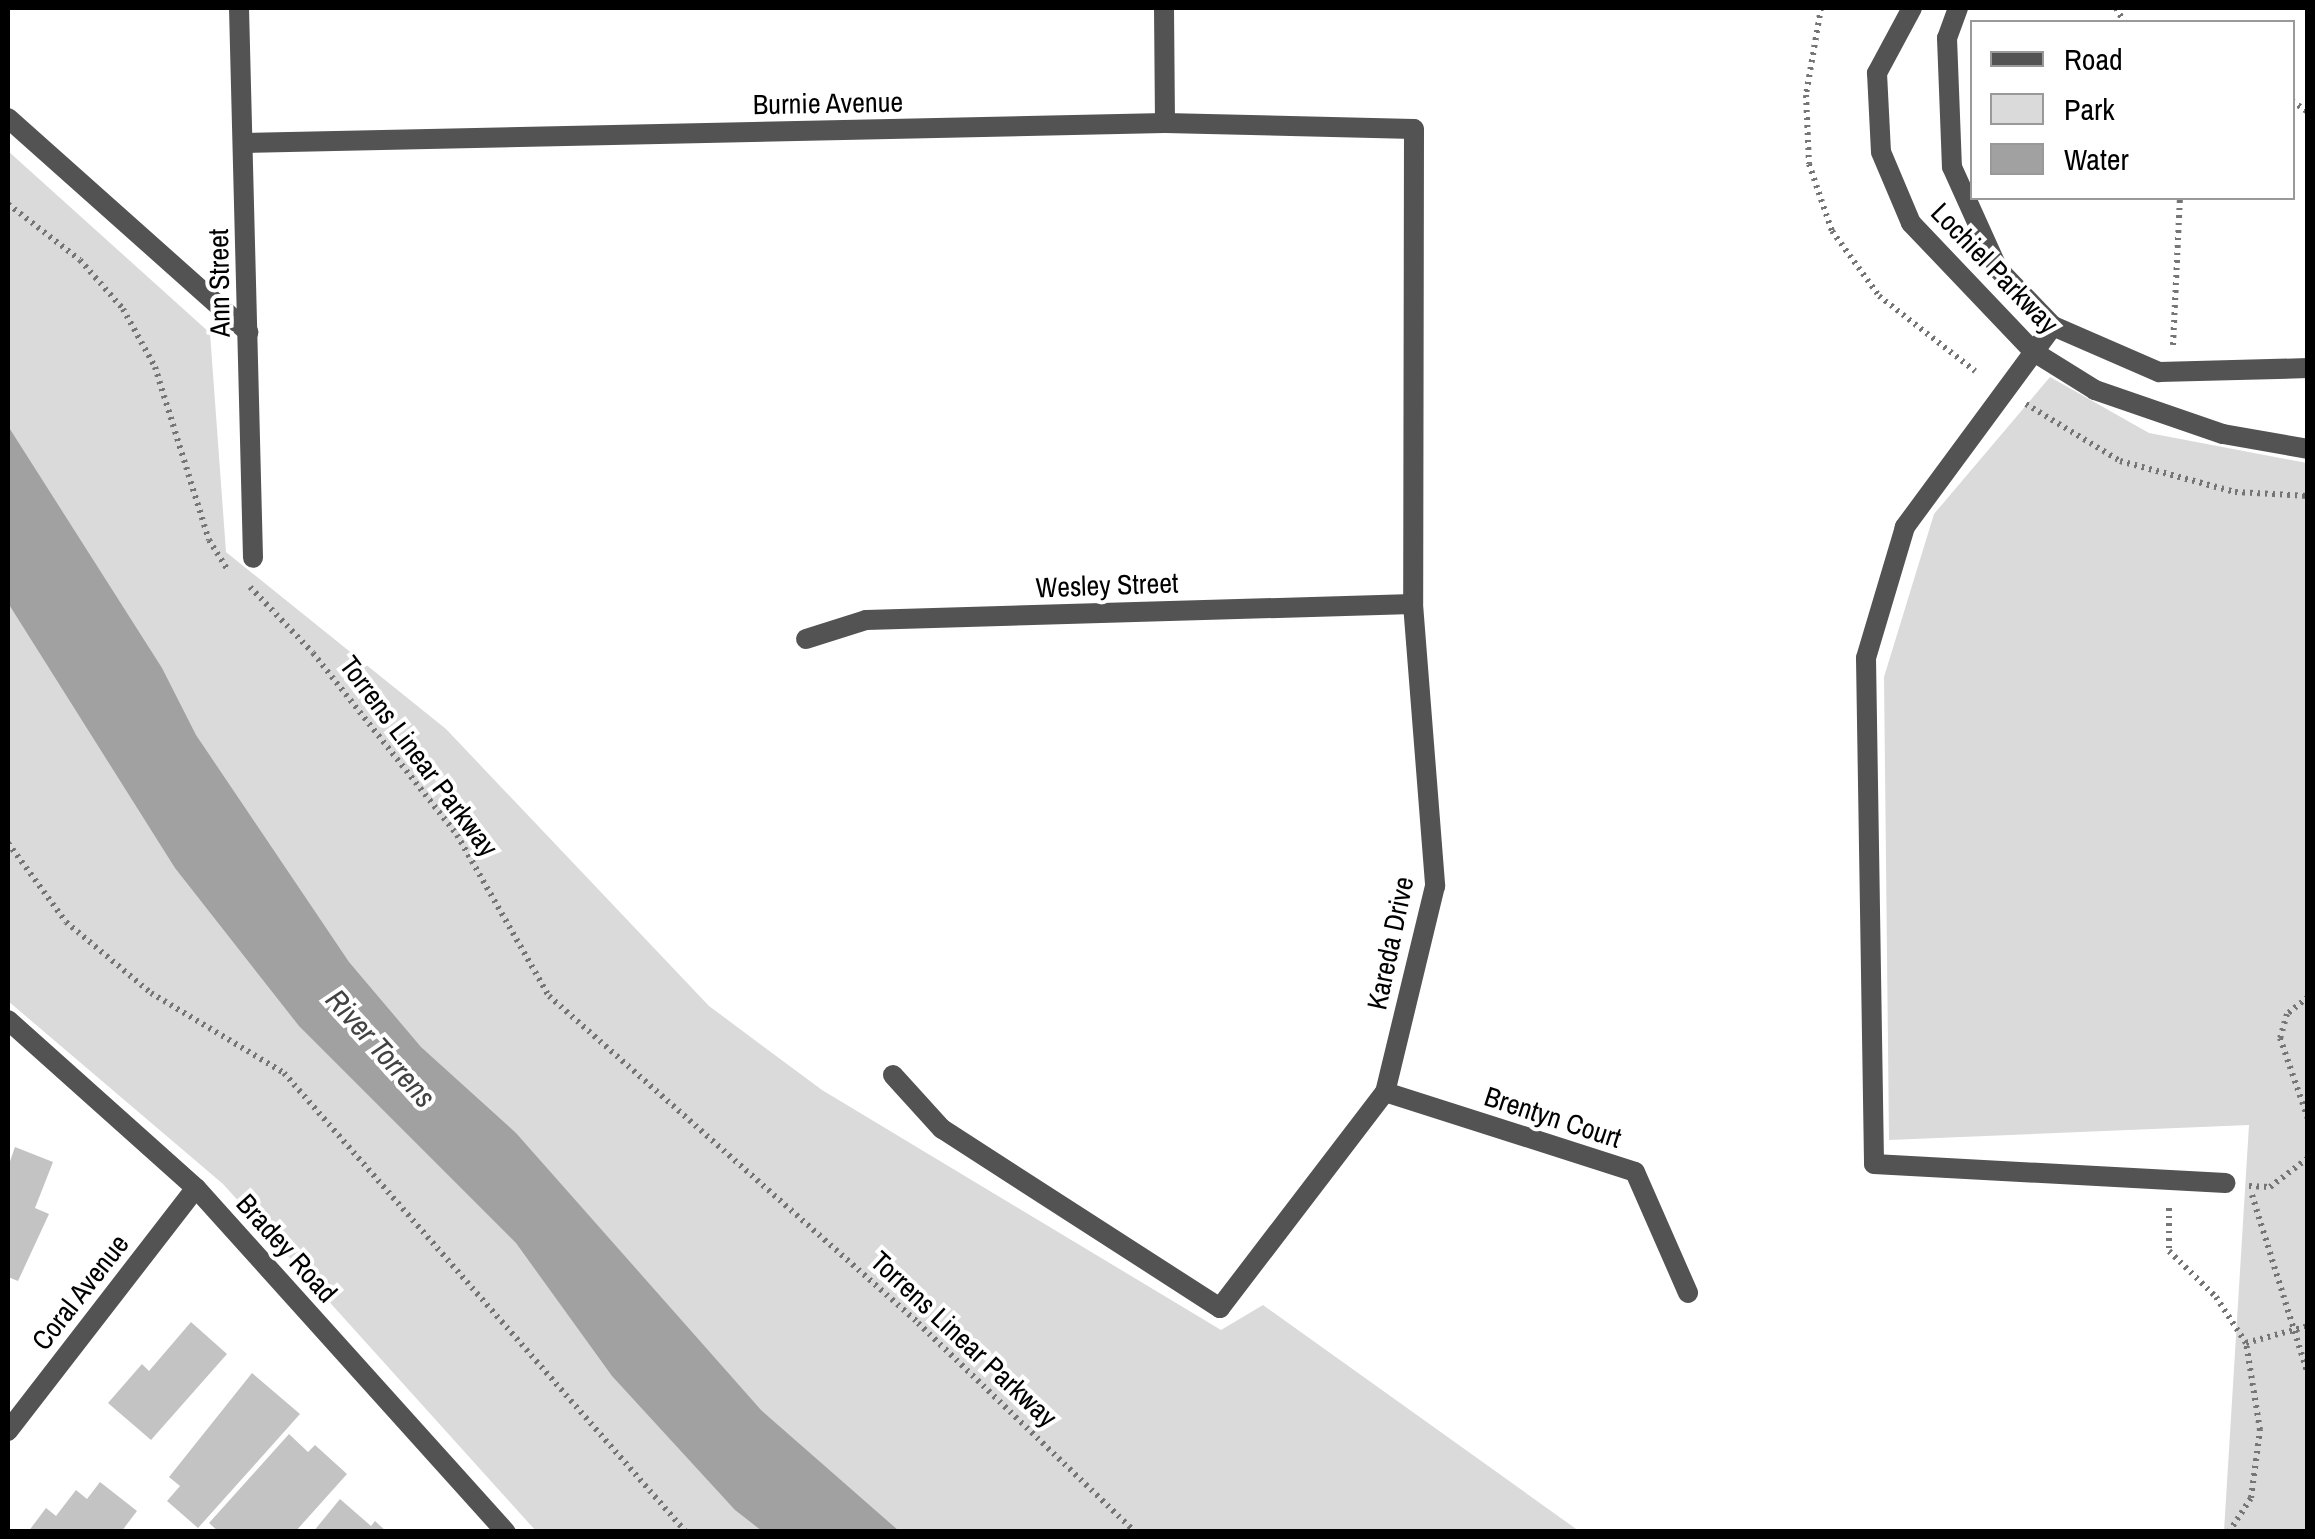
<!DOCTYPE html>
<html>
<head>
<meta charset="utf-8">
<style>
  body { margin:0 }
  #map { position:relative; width:2315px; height:1539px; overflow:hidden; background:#fff; font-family:"Archivo Narrow",sans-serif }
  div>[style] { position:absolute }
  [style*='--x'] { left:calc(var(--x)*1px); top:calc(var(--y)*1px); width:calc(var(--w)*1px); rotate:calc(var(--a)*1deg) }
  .green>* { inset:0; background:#dadada }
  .water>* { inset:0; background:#a1a1a1 }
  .building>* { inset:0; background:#c3c3c3 }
  .path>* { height:6px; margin-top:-3px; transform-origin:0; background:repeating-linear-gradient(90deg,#757575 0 2.5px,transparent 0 7.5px) }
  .street>* { height:20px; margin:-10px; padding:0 10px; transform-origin:10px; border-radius:10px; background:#535353 }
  span { translate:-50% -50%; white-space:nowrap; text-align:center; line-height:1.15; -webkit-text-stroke:8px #fff; paint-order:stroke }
  .street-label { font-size:28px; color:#000 }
  .water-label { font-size:30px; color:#424242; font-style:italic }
  .frame { position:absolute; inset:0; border:10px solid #000; pointer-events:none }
  .legend { position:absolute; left:1970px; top:20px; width:325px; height:180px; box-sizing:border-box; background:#fff; border:2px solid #999; margin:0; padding:12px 18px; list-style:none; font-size:30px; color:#000 }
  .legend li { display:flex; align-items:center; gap:20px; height:50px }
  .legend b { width:50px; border:2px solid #999 }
</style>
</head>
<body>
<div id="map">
  <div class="green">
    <i style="clip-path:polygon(8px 151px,210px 333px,226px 552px,446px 729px,709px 1006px,822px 1090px,1221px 1330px,1263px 1305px,1579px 1531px,536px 1531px,223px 1184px,8px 1001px)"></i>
    <i style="clip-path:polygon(2050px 377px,2149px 433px,2307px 463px,2307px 1531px,2224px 1531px,2249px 1125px,1889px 1140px,1884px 677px,1934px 514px)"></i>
  </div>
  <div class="water">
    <i style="clip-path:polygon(8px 426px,162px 668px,196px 735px,349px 962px,421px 1047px,516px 1133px,761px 1410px,899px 1531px,762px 1531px,735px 1510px,612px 1376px,516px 1243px,299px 1026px,175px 868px,8px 603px)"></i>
  </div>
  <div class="building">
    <i style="clip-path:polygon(15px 1147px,53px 1162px,35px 1208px,49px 1214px,18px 1281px,8px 1277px,8px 1167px)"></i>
    <i style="clip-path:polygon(191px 1322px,227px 1354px,151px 1440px,108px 1403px,142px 1364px,149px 1371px)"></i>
    <i style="clip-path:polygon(252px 1373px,300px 1414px,198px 1528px,167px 1501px,180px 1486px,169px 1477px)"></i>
    <i style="clip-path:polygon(289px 1434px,308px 1452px,315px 1445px,347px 1474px,295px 1532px,219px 1532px,209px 1523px)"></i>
    <i style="clip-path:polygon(100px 1482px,137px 1511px,121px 1532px,28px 1532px,46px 1508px,56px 1516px,76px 1490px,87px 1499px)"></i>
    <i style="clip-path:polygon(340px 1499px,371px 1526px,375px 1521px,387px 1532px,313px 1532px)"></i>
  </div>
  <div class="path">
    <i style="--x:1821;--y:8;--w:88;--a:99.8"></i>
    <i style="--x:1806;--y:95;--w:69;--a:87.5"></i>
    <i style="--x:1809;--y:164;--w:71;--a:71.1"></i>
    <i style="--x:1832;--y:231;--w:80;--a:54.1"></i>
    <i style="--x:1879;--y:296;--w:122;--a:38"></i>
    <i style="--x:2116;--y:8;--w:16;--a:60"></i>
    <i style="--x:2292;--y:101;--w:19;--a:35"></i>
    <i style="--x:8;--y:204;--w:91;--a:37.9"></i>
    <i style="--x:80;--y:260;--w:65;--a:48.7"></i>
    <i style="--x:123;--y:309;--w:66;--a:61.1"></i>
    <i style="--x:155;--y:367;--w:181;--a:72.7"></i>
    <i style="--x:209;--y:540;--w:36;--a:58"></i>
    <i style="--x:2173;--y:345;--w:147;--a:-87.3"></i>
    <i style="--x:2026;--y:404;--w:110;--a:31.2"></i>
    <i style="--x:2120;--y:461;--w:119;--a:15.1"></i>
    <i style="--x:2235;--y:492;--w:73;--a:3.1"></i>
    <i style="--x:250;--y:587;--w:91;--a:46.3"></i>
    <i style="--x:313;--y:653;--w:232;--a:51.6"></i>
    <i style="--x:457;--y:835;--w:185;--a:60.3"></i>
    <i style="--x:549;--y:996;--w:493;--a:41.5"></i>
    <i style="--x:918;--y:1323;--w:301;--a:43.9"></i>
    <i style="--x:8;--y:843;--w:98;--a:53.7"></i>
    <i style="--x:66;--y:922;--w:111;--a:39.9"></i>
    <i style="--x:151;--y:993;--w:155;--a:31"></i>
    <i style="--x:284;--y:1073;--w:610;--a:48.79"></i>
    <i style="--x:2308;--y:997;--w:27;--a:141"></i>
    <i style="--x:2287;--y:1014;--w:25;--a:106"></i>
    <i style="--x:2280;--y:1038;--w:86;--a:70.9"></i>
    <i style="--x:2249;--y:1186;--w:21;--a:3"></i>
    <i style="--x:2270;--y:1187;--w:48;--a:-37.3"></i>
    <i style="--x:2252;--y:1195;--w:189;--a:72.7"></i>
    <i style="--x:2169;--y:1208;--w:43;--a:90"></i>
    <i style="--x:2169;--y:1251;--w:66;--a:44.4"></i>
    <i style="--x:2216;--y:1297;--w:55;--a:56.9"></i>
    <i style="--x:2229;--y:1532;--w:40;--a:-57.1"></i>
    <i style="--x:2251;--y:1498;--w:69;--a:-82.5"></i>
    <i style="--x:2260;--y:1430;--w:88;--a:-99.1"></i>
    <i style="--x:2246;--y:1343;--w:64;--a:-15.3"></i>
  </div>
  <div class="street">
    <i style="--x:239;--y:8;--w:550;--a:88.54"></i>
    <i style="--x:1164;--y:8;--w:115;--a:89.5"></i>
    <i style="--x:1912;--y:8;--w:74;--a:118.3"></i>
    <i style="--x:1877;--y:73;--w:79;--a:87.1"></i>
    <i style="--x:1881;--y:152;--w:77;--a:67.1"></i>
    <i style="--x:1911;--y:223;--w:178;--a:46.4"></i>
    <i style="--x:2034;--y:352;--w:72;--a:31.9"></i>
    <i style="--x:2095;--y:390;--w:135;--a:19"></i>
    <i style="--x:2223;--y:434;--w:86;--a:10"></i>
    <i style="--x:1958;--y:8;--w:32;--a:110"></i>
    <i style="--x:1947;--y:38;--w:129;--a:87.8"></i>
    <i style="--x:1952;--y:167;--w:112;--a:65.7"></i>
    <i style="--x:1998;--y:269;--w:79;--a:46"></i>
    <i style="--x:2053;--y:326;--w:116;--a:23.5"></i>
    <i style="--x:2159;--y:372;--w:149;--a:-1.5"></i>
    <i style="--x:8;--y:118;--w:322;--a:41.7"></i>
    <i style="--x:244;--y:143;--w:921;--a:-1.24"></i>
    <i style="--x:1165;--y:123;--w:249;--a:1.4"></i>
    <i style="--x:1414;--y:129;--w:475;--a:90.1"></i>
    <i style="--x:1413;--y:604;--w:283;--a:85.5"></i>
    <i style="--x:1435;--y:886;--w:212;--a:103.6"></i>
    <i style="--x:1385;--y:1092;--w:272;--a:127.4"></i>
    <i style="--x:1220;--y:1308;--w:331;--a:-147.2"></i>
    <i style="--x:942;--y:1129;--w:73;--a:-132.2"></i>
    <i style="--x:2053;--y:326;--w:250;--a:126.4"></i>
    <i style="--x:1905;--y:527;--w:137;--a:106.6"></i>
    <i style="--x:1866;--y:658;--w:506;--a:89.09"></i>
    <i style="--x:1874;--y:1164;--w:352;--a:3.1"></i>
    <i style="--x:806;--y:639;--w:63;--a:-17.6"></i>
    <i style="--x:866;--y:620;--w:547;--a:-1.68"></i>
    <i style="--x:8;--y:1020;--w:252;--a:41.8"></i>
    <i style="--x:196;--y:1188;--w:463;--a:48"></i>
    <i style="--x:1385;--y:1092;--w:262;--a:17.7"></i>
    <i style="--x:1635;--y:1172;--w:132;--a:66.3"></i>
    <i style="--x:8;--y:1431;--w:307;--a:-52.3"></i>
  </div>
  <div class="street-label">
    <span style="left:828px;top:103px;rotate:-1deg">Burnie Avenue</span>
    <span style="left:1995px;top:268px;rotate:46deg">Lochiel Parkway</span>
    <span style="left:219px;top:283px;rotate:-91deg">Ann Street</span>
    <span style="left:1107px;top:585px;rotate:-2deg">Wesley Street</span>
    <span style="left:419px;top:756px;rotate:53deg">Torrens Linear Parkway</span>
    <span style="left:1390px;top:943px;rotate:-78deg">Kareda Drive</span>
    <span style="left:1553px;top:1117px;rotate:18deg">Brentyn Court</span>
    <span style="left:287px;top:1248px;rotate:48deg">Bradey Road</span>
    <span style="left:80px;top:1292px;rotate:-52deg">Coral Avenue</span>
    <span style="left:964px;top:1339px;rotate:43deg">Torrens Linear Parkway</span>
  </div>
  <div class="water-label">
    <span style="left:381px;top:1048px;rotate:48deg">River Torrens</span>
  </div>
  <div class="frame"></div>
  <ul class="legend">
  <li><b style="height:12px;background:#535353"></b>Road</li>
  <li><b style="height:28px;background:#dadada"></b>Park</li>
  <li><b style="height:28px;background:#a1a1a1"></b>Water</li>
  </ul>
</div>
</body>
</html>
